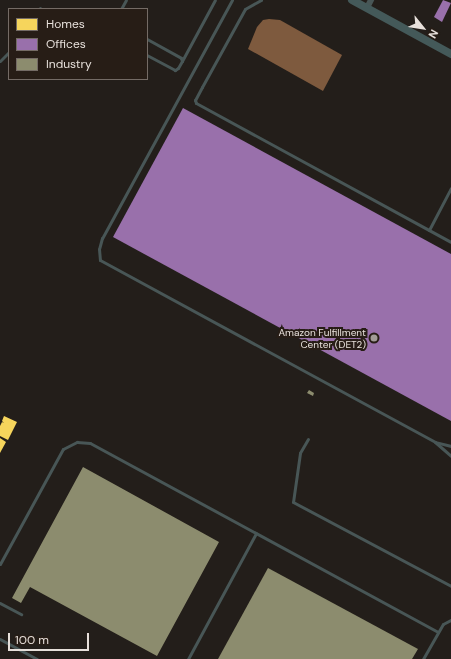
<!DOCTYPE html>
<html>
<head>
<meta charset="utf-8">
<style>
  body { margin:0 }
  #map { position:relative; width:451px; height:659px; overflow:hidden; background:#231e1a; font-family:"DM Sans",sans-serif }
  div>[style] { position:absolute }
  [style*='--x'] { left:calc(var(--x)*1px); top:calc(var(--y)*1px); width:calc(var(--w)*1px); rotate:calc(var(--a)*1deg) }
  .water>* { inset:0; background:#7e5a3e }
  .homes>* { inset:0; background:#f6d55c }
  .offices>* { inset:0; background:#9970ab }
  .industry>* { inset:0; background:#8c8c6e }
  .lane>* { height:3px; margin:-1.5px; padding:0 1.5px; transform-origin:1.5px; border-radius:1.5px; background:#485656 }
  .street>* { height:5.5px; margin:-2.75px; padding:0 2.75px; transform-origin:2.75px; border-radius:2.75px; background:#485656 }
  .secondary>* { height:8px; margin:-4px; padding:0 4px; transform-origin:4px; border-radius:4px; background:#445959 }
  .dots>* { width:11px; height:11px; translate:-50% -50%; box-sizing:border-box; border:2px solid #271d16; border-radius:50% }
  span { translate:-50% -50%; white-space:nowrap; text-align:center; line-height:1.15; -webkit-text-stroke:4px #271d16; paint-order:stroke }
  .poi-label { font-size:10px; color:#e7e0db }
  .right { translate:-100% -50%; text-align:right }
  .legend { position:absolute; left:8px; top:8px; width:140px; height:72px; box-sizing:border-box; background:#271d16; border:1px solid #746b65; margin:0; padding:5px 7px; list-style:none; font-size:12px; color:#e7e0db }
  .legend li { display:flex; align-items:center; gap:8px; height:20px }
  .legend b { width:20px; border:1px solid #746b65 }
  .north { position:absolute; left:403px; top:8px; width:40px; height:40px; -webkit-text-stroke:3px #271d16; paint-order:stroke; rotate:120deg; font-size:11px; font-weight:700; line-height:16px; text-align:center; color:#e7e0db }
  .north::after { content:''; display:block; margin:auto; width:14px; height:18px; background:#e7e0db; clip-path:polygon(50% 0,100% 100%,50% 72%,0 100%) }
  .scale { position:absolute; left:8px; top:633px; width:81px; height:18px; box-sizing:border-box; border:2px solid #e7e0db; border-top:0; padding-left:5px; font-size:12px; line-height:14px; white-space:nowrap; color:#e7e0db; -webkit-text-stroke:3px #271d16; paint-order:stroke }
</style>
</head>
<body>
<div id="map">
  <div class="water">
    <i style="clip-path:polygon(269px 19px,280px 20px,342px 55px,323px 91px,248px 49px,257px 27px,263px 20px)"></i>
  </div>
  <div class="homes">
    <i style="clip-path:polygon(4px 416px,17px 422px,8px 440px,0 436px,0 426px,2px 422px,4px 423px,2px 421px)"></i>
    <i style="clip-path:polygon(0 438px,6px 442px,0 453px)"></i>
  </div>
  <div class="offices">
    <i style="clip-path:polygon(443px 0,451px 3px,442px 22px,434px 17px)"></i>
    <i style="clip-path:polygon(183px 108px,451px 254px,451px 421px,113px 237px)"></i>
  </div>
  <div class="industry">
    <i style="clip-path:polygon(309px 390px,314px 393px,313px 396px,307px 393px)"></i>
    <i style="clip-path:polygon(83px 467px,219px 542px,157px 656px,30px 587px,21px 603px,12px 598px)"></i>
    <i style="clip-path:polygon(268px 568px,418px 649px,412px 659px,218px 659px)"></i>
  </div>
  <div class="lane">
    <i style="--x:232;--y:0;--w:271;--a:118.6"></i>
    <i style="--x:102;--y:238;--w:11;--a:105"></i>
    <i style="--x:99;--y:249;--w:11;--a:85"></i>
    <i style="--x:100;--y:260;--w:381;--a:28.5"></i>
    <i style="--x:261;--y:0;--w:18;--a:151"></i>
    <i style="--x:245;--y:9;--w:89;--a:118.9"></i>
    <i style="--x:202;--y:87;--w:15;--a:118"></i>
    <i style="--x:195;--y:100;--w:3;--a:72"></i>
    <i style="--x:196;--y:103;--w:290;--a:28.6"></i>
    <i style="--x:40;--y:9;--w:1;--a:-90"></i>
    <i style="--x:121;--y:9;--w:10;--a:-61"></i>
    <i style="--x:147;--y:39;--w:39;--a:29"></i>
    <i style="--x:181;--y:58;--w:3;--a:72"></i>
    <i style="--x:182;--y:61;--w:8;--a:120"></i>
    <i style="--x:178;--y:68;--w:4;--a:146"></i>
    <i style="--x:175;--y:70;--w:32;--a:-152"></i>
    <i style="--x:0;--y:61;--w:13;--a:-45"></i>
    <i style="--x:182;--y:61;--w:69;--a:-61.6"></i>
    <i style="--x:429;--y:230;--w:47;--a:-62.4"></i>
    <i style="--x:308;--y:439;--w:16;--a:120"></i>
    <i style="--x:300;--y:453;--w:49;--a:98.1"></i>
    <i style="--x:293;--y:502;--w:179;--a:28"></i>
    <i style="--x:451;--y:446;--w:16;--a:-166"></i>
    <i style="--x:435;--y:442;--w:21;--a:41"></i>
    <i style="--x:0;--y:564;--w:131;--a:-61.3"></i>
    <i style="--x:63;--y:449;--w:16;--a:-27"></i>
    <i style="--x:77;--y:442;--w:13;--a:4"></i>
    <i style="--x:90;--y:443;--w:396;--a:28.5"></i>
    <i style="--x:0;--y:603;--w:24;--a:28"></i>
    <i style="--x:0;--y:639;--w:42;--a:28.4"></i>
    <i style="--x:188;--y:659;--w:143;--a:-61.6"></i>
    <i style="--x:423;--y:659;--w:40;--a:-60.3"></i>
    <i style="--x:443;--y:624;--w:9;--a:-27"></i>
  </div>
  <div class="street">
    <i style="--x:367;--y:8;--w:9;--a:-63"></i>
  </div>
  <div class="secondary">
    <i style="--x:352;--y:0;--w:113;--a:28.6"></i>
  </div>
  <div class="dots">
    <i style="left:374px;top:338px;background:#a29c97"></i>
  </div>
  <div class="poi-label">
    <span class="right" style="left:366px;top:338px">Amazon Fulfillment<br>Center (DET2)</span>
  </div>
  <ul class="legend">
  <li><b style="height:11px;background:#f6d55c"></b>Homes</li>
  <li><b style="height:11px;background:#9970ab"></b>Offices</li>
  <li><b style="height:11px;background:#8c8c6e"></b>Industry</li>
  </ul>
  <div class="north">N</div>
  <div class="scale">100 m</div>
</div>
</body>
</html>
